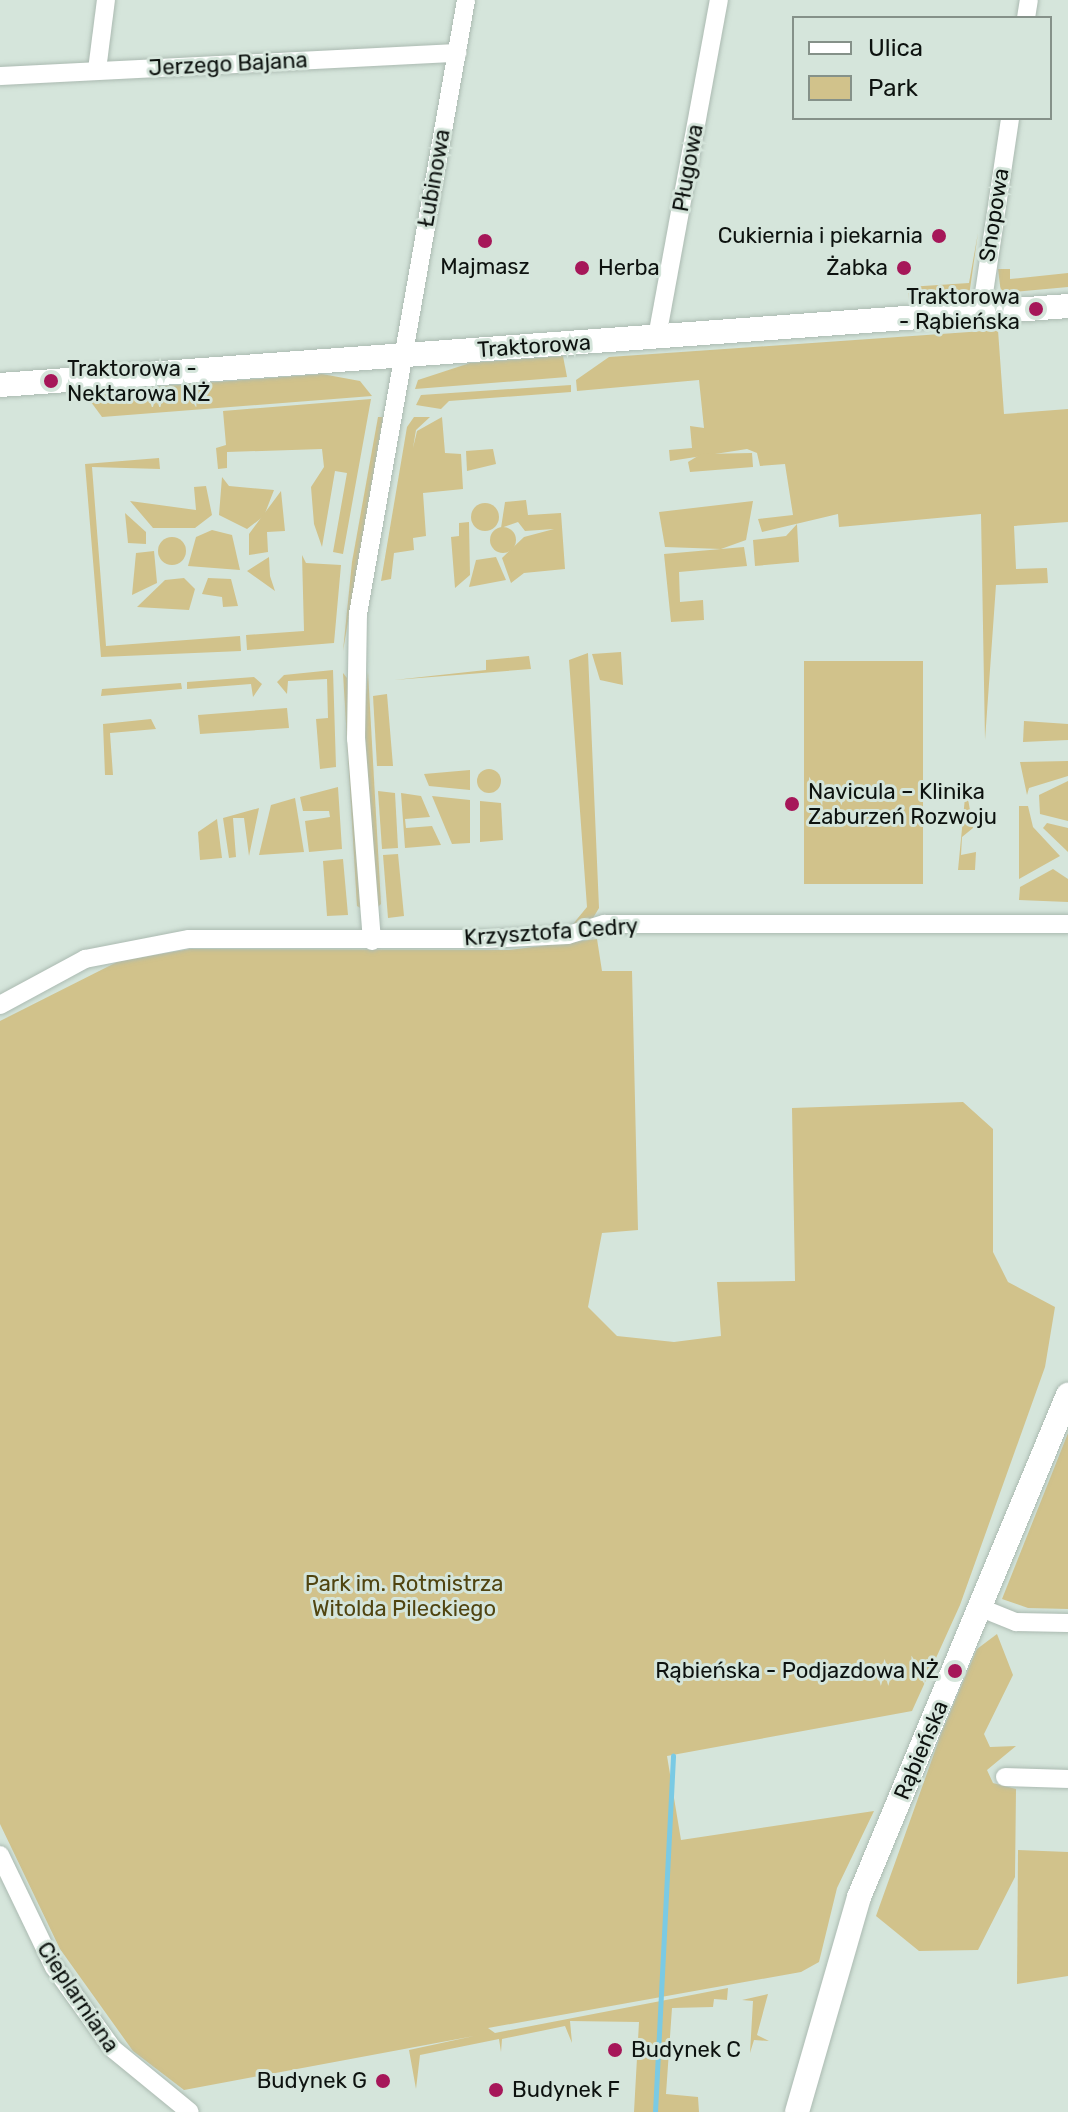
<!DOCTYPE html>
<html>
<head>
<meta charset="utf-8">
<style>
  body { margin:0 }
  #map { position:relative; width:1068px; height:2112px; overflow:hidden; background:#d5e5db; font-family:Rubik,sans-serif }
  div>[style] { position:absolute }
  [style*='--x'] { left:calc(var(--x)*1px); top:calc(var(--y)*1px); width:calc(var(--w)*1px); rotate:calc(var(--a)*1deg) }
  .green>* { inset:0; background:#d1c28b }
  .round { border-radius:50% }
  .stream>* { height:5px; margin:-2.5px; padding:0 2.5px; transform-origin:2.5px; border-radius:2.5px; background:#7acae4 }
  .roads { filter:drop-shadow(0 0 2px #abbab1) drop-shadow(0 0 2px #abbab1) }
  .street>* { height:18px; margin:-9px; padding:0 9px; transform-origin:9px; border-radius:9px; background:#fff }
  .secondary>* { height:24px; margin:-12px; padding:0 12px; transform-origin:12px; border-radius:12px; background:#fff }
  .dots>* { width:22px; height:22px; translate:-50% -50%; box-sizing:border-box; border:4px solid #d5e5db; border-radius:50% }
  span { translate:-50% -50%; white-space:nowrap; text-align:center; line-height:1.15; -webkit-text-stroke:6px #d5e5db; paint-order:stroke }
  .street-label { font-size:22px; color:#0d120f }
  .poi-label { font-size:22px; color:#0d120f }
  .right { translate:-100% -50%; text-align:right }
  .left { translate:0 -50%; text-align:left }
  .park-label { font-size:22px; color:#504410 }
  .legend { position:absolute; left:792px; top:16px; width:260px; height:104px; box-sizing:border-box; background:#d5e5db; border:2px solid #859189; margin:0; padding:10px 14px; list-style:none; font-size:24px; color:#0d120f }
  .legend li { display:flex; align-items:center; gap:16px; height:40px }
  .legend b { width:40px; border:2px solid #859189 }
</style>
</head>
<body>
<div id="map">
  <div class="green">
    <i style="clip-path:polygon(978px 233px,969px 296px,909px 300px,908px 287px,969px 283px)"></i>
    <i style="clip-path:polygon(998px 269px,1010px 269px,1010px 279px,1068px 273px,1068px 287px,1001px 293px)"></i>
    <i style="clip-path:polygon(998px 330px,1004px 414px,1068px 409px,1068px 522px,1014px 526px,1016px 569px,1047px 568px,1048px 583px,996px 585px,985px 740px,981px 514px,839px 527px,838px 514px,762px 532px,758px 519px,793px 515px,785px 464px,760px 466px,757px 453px,747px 449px,670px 461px,669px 450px,692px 448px,690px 426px,704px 428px,699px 380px,577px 391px,576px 380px,609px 357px)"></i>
    <i style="clip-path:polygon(563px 356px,567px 377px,415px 389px,418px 380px,470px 363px)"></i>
    <i style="clip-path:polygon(322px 374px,360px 381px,372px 396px,102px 417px,91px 402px,113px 390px)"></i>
    <i style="clip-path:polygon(571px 385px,571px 392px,449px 401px,441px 409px,416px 405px,421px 395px)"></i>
    <i style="clip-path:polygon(371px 399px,343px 554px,333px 552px,347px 473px,335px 471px,322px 547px,314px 524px,311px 487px,324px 467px,322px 449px,227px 452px,227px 468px,218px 469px,216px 448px,226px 445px,223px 411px)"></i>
    <i style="clip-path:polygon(378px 417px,383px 417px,343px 651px,352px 562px)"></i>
    <i style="clip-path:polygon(430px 417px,416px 430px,413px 448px,417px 431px,442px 417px,445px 453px,461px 454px,463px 489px,423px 493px,426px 536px,413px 538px,414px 550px,394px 553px,391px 579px,381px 581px,407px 427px,414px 417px)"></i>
    <i style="clip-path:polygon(493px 449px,496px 464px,467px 471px,466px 451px)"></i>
    <i style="clip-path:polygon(701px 454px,752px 453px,753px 467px,690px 472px,688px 462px)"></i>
    <i style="clip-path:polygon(159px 458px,160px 469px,92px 467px,106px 646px,240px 636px,241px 651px,101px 657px,85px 464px)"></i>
    <i style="clip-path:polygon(222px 477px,229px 486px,274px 490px,264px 516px,247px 529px,219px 515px)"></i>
    <i style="clip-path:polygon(206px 486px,212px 515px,195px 528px,153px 528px,130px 501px,196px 510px,194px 487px)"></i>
    <i style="clip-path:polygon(281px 491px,285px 531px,267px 532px,268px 552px,249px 555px,249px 534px)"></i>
    <i style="clip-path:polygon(526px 500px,528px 515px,561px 513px,565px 569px,524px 573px,511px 583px,502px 558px,524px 537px,554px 529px,525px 531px,518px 522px,501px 528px,505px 502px)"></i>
    <i style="clip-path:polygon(753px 501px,746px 540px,721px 549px,665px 547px,659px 512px)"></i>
    <i class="round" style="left:471px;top:503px;width:28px;height:28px"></i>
    <i style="clip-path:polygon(125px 513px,146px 532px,146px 544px,128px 543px)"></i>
    <i style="clip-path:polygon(469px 522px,470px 575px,455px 588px,451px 537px,459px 536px,459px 523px)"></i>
    <i style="clip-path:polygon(797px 524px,799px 562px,755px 566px,753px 540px,786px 536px)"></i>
    <i class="round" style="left:490px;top:527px;width:26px;height:26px"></i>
    <i style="clip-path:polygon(212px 530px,232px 535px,240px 570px,188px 566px,196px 537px)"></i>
    <i class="round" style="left:158px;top:537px;width:28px;height:28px"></i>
    <i style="clip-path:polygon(744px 547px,747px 566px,679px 572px,680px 602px,703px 600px,704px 620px,671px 622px,664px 554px)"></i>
    <i style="clip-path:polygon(154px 551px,157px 583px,132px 595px,136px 553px)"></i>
    <i style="clip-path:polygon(302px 555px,306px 563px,341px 565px,334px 643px,247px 650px,246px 635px,304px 631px)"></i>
    <i style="clip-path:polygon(269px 557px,270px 576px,275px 591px,247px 571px)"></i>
    <i style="clip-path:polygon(496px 557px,506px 580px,469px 587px,476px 560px)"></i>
    <i style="clip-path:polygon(184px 578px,195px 589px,189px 610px,137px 607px,165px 580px)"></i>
    <i style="clip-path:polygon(208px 578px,231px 579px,238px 606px,223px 607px,222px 597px,202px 594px)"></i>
    <i style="clip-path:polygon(621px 652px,623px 685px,600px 680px,592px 654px)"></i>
    <i style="clip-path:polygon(588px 653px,599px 908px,593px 918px,573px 924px,587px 907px,569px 660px)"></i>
    <i style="clip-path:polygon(529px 656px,531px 669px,394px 680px,486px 670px,486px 660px)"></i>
    <i style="clip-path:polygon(804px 661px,923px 661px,923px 884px,804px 884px)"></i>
    <i style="clip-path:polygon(333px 670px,336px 767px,320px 769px,316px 719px,328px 718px,327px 679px,288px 681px,287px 694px,277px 682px,284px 675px)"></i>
    <i style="clip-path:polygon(368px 672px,381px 904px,377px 908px,364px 718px)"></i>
    <i style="clip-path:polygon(343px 673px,347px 678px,362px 909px,357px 906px)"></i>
    <i style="clip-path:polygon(254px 677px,262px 684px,253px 697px,251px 684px,187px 689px,187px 682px)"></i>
    <i style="clip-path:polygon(181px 683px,182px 689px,101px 696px,99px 709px,102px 689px)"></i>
    <i style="clip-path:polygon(387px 694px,393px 766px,377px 766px,373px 696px)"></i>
    <i style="clip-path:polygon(287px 708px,289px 728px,200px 734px,198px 715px)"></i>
    <i style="clip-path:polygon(151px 719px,156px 729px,110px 733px,113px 775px,105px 775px,103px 724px)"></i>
    <i style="clip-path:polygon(1024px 721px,1068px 724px,1068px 740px,1023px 742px)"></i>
    <i style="clip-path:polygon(1068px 761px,1068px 776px,1029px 788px,1027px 795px,1020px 762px)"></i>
    <i class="round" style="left:477px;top:769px;width:24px;height:24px"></i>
    <i style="clip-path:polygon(470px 770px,470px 790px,429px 786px,424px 774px)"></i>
    <i style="clip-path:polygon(1068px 781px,1068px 821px,1040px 814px,1039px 795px)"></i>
    <i style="clip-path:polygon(338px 787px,342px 849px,309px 852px,305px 821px,330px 817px,329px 811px,303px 811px,300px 797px)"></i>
    <i style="clip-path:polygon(966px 787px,973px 828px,962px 837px,961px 855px,976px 852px,975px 870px,958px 870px)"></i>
    <i style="clip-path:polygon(378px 791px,395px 793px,398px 848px,382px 849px)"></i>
    <i style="clip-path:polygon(401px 793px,421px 796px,430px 817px,405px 819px,406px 828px,432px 826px,441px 845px,405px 848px)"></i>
    <i style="clip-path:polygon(432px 796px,470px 800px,470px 843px,452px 844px)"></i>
    <i style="clip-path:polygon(295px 798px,304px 852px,259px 855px,271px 805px)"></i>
    <i style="clip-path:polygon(480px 801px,501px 803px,503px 840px,480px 842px)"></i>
    <i style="clip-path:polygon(1019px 806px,1028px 806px,1033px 827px,1060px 856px,1019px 879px)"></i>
    <i style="clip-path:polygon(259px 808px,249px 856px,244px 818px,233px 818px,236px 857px,229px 858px,223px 818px)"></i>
    <i style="clip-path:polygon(217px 819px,222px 858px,200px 860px,198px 832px)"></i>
    <i style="clip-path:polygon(1047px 823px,1068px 828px,1068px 852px,1043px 828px)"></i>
    <i style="clip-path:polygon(398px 854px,404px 916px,388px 918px,383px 855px)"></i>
    <i style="clip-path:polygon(343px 859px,348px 915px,327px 916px,323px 861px)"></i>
    <i style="clip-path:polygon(1053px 869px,1068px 879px,1068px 902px,1019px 900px,1020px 887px)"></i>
    <i style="clip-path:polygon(597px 939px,602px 971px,632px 971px,638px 1230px,602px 1233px,588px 1307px,617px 1336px,674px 1342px,721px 1336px,717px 1282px,795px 1281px,792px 1108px,963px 1102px,993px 1129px,993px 1252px,1008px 1282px,1055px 1307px,1045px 1367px,960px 1605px,912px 1711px,667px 1756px,681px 1840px,874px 1811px,837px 1888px,819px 1962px,801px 1972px,488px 2028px,495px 2033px,728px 1988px,727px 2000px,714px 1999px,713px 2007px,672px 2008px,666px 2094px,698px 2097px,699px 2112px,634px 2112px,639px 2022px,570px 2021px,572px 2043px,565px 2026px,502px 2039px,501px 2052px,499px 2039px,420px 2055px,416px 2089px,409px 2050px,474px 2036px,184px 2090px,133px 2051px,60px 1949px,0 1824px,0 1021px,119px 961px,190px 949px,509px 950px)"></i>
    <i style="clip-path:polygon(1068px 1433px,1068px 1609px,1028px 1608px,1002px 1599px)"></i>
    <i style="clip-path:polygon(997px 1634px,1013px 1675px,984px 1734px,990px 1747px,1016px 1746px,987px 1770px,993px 1783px,1016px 1789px,1015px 1877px,978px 1950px,919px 1951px,876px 1916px,941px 1734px,977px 1649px)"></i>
    <i style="clip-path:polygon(1018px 1850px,1068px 1852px,1068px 1976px,1017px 1984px)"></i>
    <i style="clip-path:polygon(768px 1994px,757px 2035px,769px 2041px,754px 2040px,750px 2053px,753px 2001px,742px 2000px)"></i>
  </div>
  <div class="stream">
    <i style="--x:655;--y:2112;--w:357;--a:-87.1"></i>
  </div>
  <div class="roads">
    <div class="street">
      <i style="--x:1026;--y:18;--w:18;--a:-81"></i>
      <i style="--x:97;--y:70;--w:71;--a:-82.7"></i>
      <i style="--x:0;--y:76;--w:458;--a:-2.9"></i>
      <i style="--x:981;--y:313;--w:197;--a:-81.5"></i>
      <i style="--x:657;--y:337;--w:343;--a:-79.6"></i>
      <i style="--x:372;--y:941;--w:203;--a:-94.5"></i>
      <i style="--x:356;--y:739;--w:125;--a:-89.1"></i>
      <i style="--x:358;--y:614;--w:623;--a:-80.02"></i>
      <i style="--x:0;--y:1005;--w:97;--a:-28.4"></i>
      <i style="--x:85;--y:959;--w:106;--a:-10.9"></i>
      <i style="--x:189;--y:939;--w:297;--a:0"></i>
      <i style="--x:486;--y:939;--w:82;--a:-2.8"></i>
      <i style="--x:568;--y:935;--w:38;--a:-17"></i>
      <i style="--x:604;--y:924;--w:464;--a:0"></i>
      <i style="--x:981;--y:1608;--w:38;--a:22"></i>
      <i style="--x:1016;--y:1622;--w:52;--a:1.1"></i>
      <i style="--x:1005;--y:1777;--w:63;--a:1.8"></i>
      <i style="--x:0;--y:1855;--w:124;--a:64.3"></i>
      <i style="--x:54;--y:1967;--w:101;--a:54.3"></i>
      <i style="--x:113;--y:2049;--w:99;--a:39.3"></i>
    </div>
    <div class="secondary">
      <i style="--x:0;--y:385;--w:1071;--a:-4.23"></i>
      <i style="--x:797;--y:2112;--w:224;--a:-73.9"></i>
      <i style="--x:859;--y:1897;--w:544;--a:-67.4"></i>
    </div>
  </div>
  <div class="dots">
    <i style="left:939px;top:236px;background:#a61759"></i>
    <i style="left:485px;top:241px;background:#a61759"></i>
    <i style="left:582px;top:268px;background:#a61759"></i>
    <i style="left:904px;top:268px;background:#a61759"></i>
    <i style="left:1036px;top:309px;background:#a61759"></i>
    <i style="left:51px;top:381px;background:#a61759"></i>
    <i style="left:792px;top:804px;background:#a61759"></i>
    <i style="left:955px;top:1671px;background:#a61759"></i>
    <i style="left:615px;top:2050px;background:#a61759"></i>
    <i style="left:383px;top:2081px;background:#a61759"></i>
    <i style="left:496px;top:2090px;background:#a61759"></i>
  </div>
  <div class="street-label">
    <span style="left:228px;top:64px;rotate:-3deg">Jerzego Bajana</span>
    <span style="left:688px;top:168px;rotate:-80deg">Pługowa</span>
    <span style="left:434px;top:178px;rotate:-80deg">Łubinowa</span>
    <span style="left:994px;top:215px;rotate:-81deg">Snopowa</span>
    <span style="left:534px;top:346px;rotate:-4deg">Traktorowa</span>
    <span style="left:551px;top:932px;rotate:-4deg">Krzysztofa Cedry</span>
    <span style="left:921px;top:1750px;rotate:-67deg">Rąbieńska</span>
    <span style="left:78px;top:1997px;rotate:56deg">Cieplarniana</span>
  </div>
  <div class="poi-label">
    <span class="right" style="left:923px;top:236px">Cukiernia i piekarnia</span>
    <span style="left:485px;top:267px">Majmasz</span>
    <span class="left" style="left:598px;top:268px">Herba</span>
    <span class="right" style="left:888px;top:268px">Żabka</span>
    <span class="right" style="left:1020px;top:309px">Traktorowa<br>- Rąbieńska</span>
    <span class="left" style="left:67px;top:381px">Traktorowa -<br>Nektarowa NŻ</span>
    <span class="left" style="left:808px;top:804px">Navicula – Klinika<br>Zaburzeń Rozwoju</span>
    <span class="right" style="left:939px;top:1671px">Rąbieńska - Podjazdowa NŻ</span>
    <span class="left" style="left:631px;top:2050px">Budynek C</span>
    <span class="right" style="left:367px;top:2081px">Budynek G</span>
    <span class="left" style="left:512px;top:2090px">Budynek F</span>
  </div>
  <div class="park-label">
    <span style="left:404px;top:1596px">Park im. Rotmistrza<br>Witolda Pileckiego</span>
  </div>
  <ul class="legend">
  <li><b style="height:10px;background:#fff"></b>Ulica</li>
  <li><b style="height:22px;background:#d1c28b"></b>Park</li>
  </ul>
</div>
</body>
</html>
